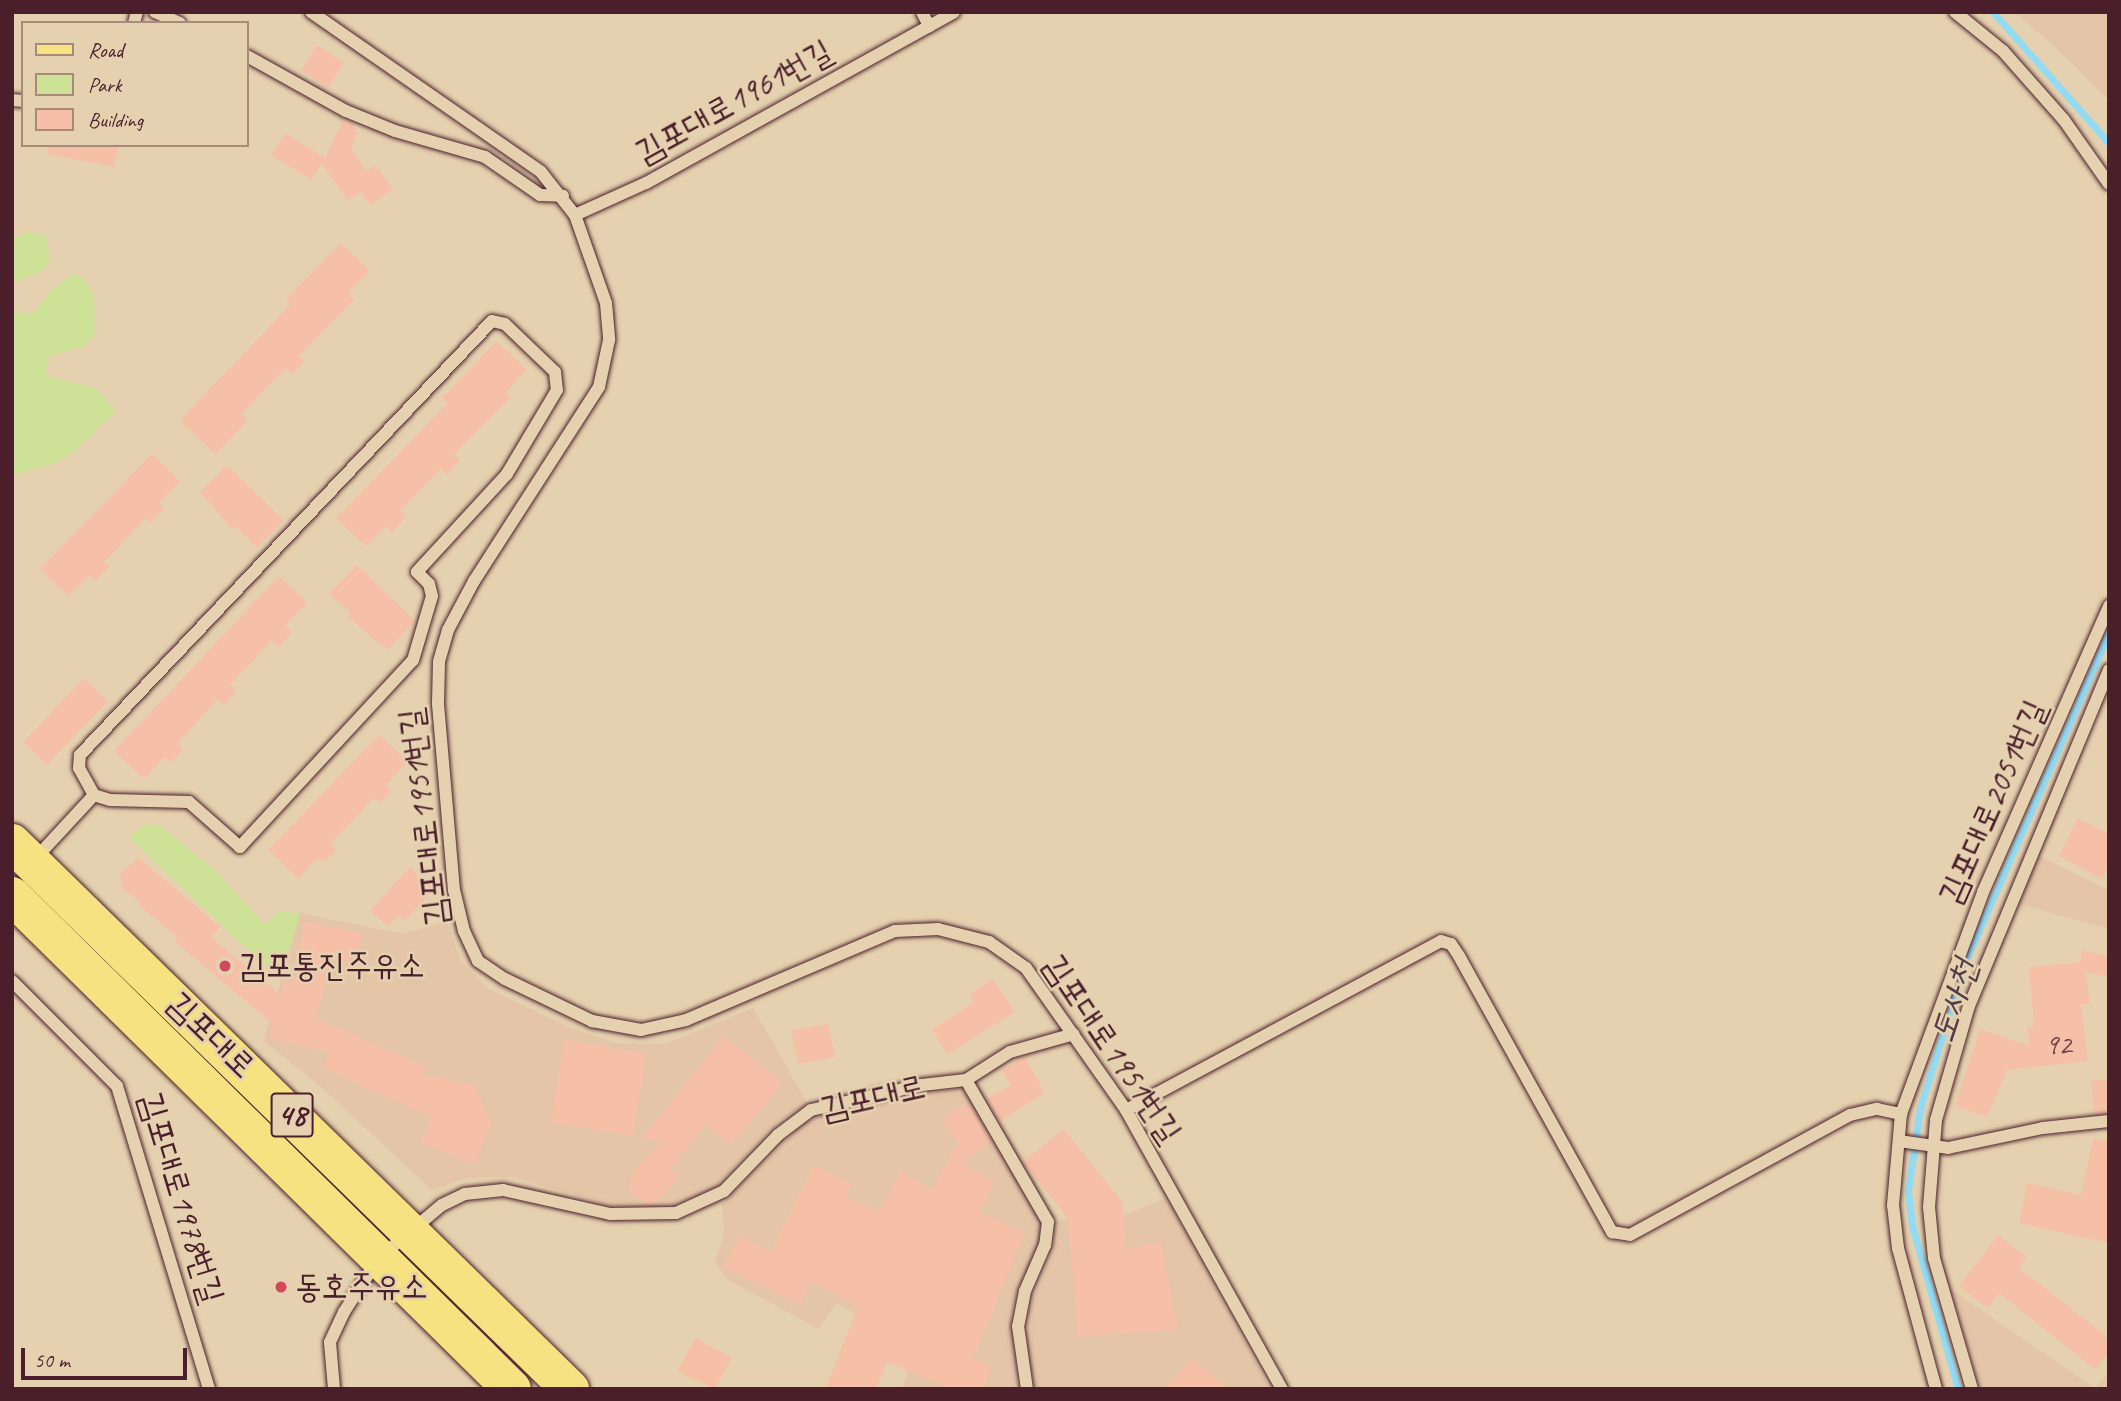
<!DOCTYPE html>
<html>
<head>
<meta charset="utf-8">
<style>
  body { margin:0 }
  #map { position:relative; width:2121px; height:1401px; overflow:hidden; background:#e5d1af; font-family:Caveat,"Poor Story",sans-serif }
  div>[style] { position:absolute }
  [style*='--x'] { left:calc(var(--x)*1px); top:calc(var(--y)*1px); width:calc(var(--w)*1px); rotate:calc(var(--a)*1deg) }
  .built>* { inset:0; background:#e4c5a8 }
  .green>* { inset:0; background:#cde297 }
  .stream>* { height:7px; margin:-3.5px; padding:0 3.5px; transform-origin:3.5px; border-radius:3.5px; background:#92dbf3 }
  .building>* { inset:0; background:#f6c0a8 }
  .roads { filter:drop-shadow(0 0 2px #4a1f2b) drop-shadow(0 0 2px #4a1f2b) }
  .service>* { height:12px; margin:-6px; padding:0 6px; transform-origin:6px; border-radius:6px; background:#e5d1af }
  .primary>* { height:38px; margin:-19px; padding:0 19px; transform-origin:19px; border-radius:19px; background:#f6e281 }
  .dots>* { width:19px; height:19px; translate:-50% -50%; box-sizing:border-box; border:4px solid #e5d1af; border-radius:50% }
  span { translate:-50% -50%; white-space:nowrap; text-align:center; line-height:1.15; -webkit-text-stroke:5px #e5d1af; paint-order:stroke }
  .number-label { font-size:30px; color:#75474a }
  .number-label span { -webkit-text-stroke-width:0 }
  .shield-label span { padding:2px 5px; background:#e5d1af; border:2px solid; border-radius:5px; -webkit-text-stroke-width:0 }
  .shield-label { font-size:32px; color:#4a1f2b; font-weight:700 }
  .street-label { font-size:33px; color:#4a1f2b }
  .poi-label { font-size:33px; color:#4a1f2b }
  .left { translate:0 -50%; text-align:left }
  .water-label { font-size:35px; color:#553b49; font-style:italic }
  .frame { position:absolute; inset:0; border:14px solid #4a1f2b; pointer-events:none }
  .legend { position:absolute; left:21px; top:21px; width:228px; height:126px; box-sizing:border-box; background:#e5d1af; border:2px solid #a78a7a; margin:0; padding:9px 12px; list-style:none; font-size:21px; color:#4a1f2b }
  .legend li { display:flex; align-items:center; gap:14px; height:35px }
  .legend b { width:35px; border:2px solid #a78a7a }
  .scale { position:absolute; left:21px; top:1348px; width:166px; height:32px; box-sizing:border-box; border:4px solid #4a1f2b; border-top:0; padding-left:9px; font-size:21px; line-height:24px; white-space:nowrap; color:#4a1f2b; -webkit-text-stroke:5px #e5d1af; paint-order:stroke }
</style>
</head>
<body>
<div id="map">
  <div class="built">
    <i style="clip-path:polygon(2014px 12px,2109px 12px,2109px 100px,2054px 46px)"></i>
    <i style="clip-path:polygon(2039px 856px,2109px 890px,2109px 929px,2019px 904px)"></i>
    <i style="clip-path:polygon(300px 913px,403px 934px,447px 921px,460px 960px,489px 989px,571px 1028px,616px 1043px,665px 1044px,753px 1008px,807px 1103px,779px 1121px,712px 1189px,670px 1206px,610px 1206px,512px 1177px,467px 1178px,432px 1190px,321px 1087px,264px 1041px)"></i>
    <i style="clip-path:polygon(956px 1089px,969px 1095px,1041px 1223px,1040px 1240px,1016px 1294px,1011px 1318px,1018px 1389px,902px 1389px,917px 1346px,836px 1303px,819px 1329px,728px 1280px,715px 1263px,724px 1234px,722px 1204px,804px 1123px,839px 1110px)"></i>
    <i style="clip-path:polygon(1166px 1198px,1270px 1389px,1036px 1389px,1028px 1352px,1027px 1314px,1052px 1250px,1057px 1220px,1125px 1215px)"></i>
    <i style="clip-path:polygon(1950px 1289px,2095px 1388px,2109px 1372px,2109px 1389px,1981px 1389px)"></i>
  </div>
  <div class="green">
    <i style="clip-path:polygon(27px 231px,46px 236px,50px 260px,44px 270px,12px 283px,12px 239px)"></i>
    <i style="clip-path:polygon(74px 274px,85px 280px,94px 296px,95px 334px,85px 346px,48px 357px,46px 376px,95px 388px,116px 411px,74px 452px,55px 463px,12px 476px,12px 308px,23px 315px,35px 311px,53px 288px)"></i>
    <i style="clip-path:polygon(144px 824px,162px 827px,215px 870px,265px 925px,278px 912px,300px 913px,283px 972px,262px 963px,129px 837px)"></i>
  </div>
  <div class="stream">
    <i style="--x:1993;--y:12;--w:175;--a:48.5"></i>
    <i style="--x:1958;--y:1389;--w:170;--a:-105.7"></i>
    <i style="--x:1912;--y:1225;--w:34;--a:-97"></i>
    <i style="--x:1908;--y:1191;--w:84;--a:-81.8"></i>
    <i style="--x:1920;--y:1108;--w:153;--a:-72.9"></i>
    <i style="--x:1965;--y:962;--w:359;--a:-66.4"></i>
  </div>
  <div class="building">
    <i style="clip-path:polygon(317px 45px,344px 63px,328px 88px,301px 70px)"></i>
    <i style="clip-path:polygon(344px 119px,353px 123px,357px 134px,351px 148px,367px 171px,376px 165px,393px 189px,370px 205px,360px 192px,348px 201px,322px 164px,312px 180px,271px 155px,285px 133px,325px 158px)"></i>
    <i style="clip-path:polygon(48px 145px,119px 145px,114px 167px,47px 154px)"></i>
    <i style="clip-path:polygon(341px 243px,370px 271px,348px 293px,354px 300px,299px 356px,305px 361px,292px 375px,286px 368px,241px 414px,248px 420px,215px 454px,180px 420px,291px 304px,286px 299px)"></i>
    <i style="clip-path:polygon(497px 341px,527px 369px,505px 393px,510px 398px,454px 454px,460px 460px,447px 475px,441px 469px,400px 511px,406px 517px,392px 532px,386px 526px,366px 546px,336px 518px,448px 403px,442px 398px)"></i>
    <i style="clip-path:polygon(152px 454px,180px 481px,159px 503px,164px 509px,150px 523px,146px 518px,104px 562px,109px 567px,95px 581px,90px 575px,69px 596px,40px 569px)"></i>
    <i style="clip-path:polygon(227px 465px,284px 520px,257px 548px,235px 526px,232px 529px,200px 492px)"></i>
    <i style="clip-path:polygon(357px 565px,415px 621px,387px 650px,348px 617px,351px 614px,329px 593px)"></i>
    <i style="clip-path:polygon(279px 576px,307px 603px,285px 626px,292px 632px,279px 647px,272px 640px,230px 685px,237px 691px,224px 705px,218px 699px,177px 744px,183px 749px,171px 763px,165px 757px,144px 779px,114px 751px)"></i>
    <i style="clip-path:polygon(84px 678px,108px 701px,47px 765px,23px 742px)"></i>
    <i style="clip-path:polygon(379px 735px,408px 762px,386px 785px,392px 791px,380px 803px,374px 798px,330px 844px,336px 850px,323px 863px,317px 858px,298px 878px,268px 850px)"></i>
    <i style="clip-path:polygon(2078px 818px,2109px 834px,2109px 866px,2102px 879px,2059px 856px)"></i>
    <i style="clip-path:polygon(139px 858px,220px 927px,211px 937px,281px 995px,285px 979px,293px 981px,305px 922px,362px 933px,356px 963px,332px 958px,316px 1018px,426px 1067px,422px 1074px,475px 1085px,491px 1124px,474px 1165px,421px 1142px,431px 1117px,323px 1068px,330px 1053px,269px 1038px,273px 1024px,175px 942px,178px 938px,140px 906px,139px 900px,123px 890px,120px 873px)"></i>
    <i style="clip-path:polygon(410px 867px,434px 890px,404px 921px,398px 916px,388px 927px,370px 911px)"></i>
    <i style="clip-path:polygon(2082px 950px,2109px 956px,2109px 977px,2086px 972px,2090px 1004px,2081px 1005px,2088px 1061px,2007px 1070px,1987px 1117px,1955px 1106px,1980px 1029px,2030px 1046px,2027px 1027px,2034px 1026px,2029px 967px,2080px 962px)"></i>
    <i style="clip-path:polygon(993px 979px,1015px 1012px,948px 1054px,932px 1030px,974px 1002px,969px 995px)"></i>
    <i style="clip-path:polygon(828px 1024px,835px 1057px,798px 1064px,791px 1031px)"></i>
    <i style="clip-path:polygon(724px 1036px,782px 1082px,732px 1145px,706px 1125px,670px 1169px,679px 1177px,654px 1205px,648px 1205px,629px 1188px,633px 1172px,661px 1142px,642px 1138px)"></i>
    <i style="clip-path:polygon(564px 1039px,647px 1054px,632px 1136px,551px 1122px)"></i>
    <i style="clip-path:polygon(1025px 1057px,1045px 1093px,1000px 1121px,987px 1098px,1011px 1086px,1002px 1070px)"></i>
    <i style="clip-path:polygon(2109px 1079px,2109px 1112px,2094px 1114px,2091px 1080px)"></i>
    <i style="clip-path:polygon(963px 1105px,971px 1106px,991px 1141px,961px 1163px,995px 1181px,979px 1212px,1025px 1232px,973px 1359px,992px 1367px,983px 1389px,953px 1389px,887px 1362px,876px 1389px,825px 1389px,858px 1307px,811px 1281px,800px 1304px,724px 1267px,739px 1236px,771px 1251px,814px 1165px,852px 1184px,846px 1196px,879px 1211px,900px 1172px,933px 1189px,958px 1142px,942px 1121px)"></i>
    <i style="clip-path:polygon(1064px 1129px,1122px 1202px,1126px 1249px,1161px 1242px,1178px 1329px,1078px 1337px,1068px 1219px,1023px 1162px)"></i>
    <i style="clip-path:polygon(2093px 1138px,2109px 1140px,2109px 1243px,2019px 1223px,2027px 1183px,2081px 1195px)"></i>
    <i style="clip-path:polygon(1998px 1235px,2027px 1257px,2019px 1268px,2109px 1338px,2109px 1353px,2095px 1369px,1999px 1293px,1988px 1308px,1959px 1286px)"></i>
    <i style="clip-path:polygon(696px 1338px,732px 1358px,715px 1389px,677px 1371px)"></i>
    <i style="clip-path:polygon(1192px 1358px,1227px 1389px,1165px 1389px)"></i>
  </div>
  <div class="roads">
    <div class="service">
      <i style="--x:155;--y:12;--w:27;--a:24"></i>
      <i style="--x:311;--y:12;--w:280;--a:34.8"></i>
      <i style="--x:541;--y:172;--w:55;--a:51.7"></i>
      <i style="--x:575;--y:215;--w:93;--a:70.6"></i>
      <i style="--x:606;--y:303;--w:37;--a:85"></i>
      <i style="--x:609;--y:340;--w:48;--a:102"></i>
      <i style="--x:599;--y:387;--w:231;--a:122.8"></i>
      <i style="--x:474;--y:581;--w:55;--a:118"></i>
      <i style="--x:448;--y:630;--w:33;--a:106"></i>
      <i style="--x:439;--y:662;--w:42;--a:91.4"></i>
      <i style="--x:438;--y:704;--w:187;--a:85.1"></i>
      <i style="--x:454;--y:890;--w:42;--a:76.3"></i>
      <i style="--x:464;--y:931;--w:33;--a:65"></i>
      <i style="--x:478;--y:961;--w:32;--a:34"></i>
      <i style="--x:505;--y:979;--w:97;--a:25.8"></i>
      <i style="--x:592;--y:1021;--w:50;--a:10.4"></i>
      <i style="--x:641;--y:1030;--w:46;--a:-12.5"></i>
      <i style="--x:686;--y:1020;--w:227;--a:-23.1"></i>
      <i style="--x:895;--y:931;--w:43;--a:-2.7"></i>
      <i style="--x:938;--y:929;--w:53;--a:14.3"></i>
      <i style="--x:989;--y:942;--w:45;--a:35.1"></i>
      <i style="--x:1026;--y:968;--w:174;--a:54.8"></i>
      <i style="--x:1126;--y:1110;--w:320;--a:60.8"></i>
      <i style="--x:922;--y:12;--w:16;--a:63"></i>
      <i style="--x:1955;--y:12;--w:62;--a:39.1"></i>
      <i style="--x:2003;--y:51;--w:92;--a:48.5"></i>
      <i style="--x:2064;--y:120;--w:78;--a:54.9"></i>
      <i style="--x:134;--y:23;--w:11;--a:-75"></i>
      <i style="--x:247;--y:56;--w:113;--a:29.1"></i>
      <i style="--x:346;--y:111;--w:53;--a:22.2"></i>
      <i style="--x:395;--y:131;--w:94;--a:16.1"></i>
      <i style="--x:485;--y:157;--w:67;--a:34.6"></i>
      <i style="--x:540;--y:195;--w:23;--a:2"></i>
      <i style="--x:12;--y:100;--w:11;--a:5"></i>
      <i style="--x:575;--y:215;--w:78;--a:-24.3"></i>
      <i style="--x:646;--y:183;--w:352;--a:-29"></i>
      <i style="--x:492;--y:321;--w:13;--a:13"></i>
      <i style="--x:505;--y:324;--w:69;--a:43.8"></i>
      <i style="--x:555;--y:372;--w:18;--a:84"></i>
      <i style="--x:557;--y:390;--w:98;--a:120.8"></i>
      <i style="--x:507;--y:474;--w:133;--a:132.6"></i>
      <i style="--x:417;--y:572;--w:17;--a:45"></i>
      <i style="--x:429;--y:584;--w:12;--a:76"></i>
      <i style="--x:432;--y:596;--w:67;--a:106.5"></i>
      <i style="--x:413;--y:660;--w:255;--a:132.8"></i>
      <i style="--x:240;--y:847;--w:68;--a:-138.6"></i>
      <i style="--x:189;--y:802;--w:79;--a:-178.5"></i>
      <i style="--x:110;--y:800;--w:17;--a:-163"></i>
      <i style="--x:94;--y:795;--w:31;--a:-119"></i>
      <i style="--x:79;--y:768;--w:13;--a:-86"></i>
      <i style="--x:80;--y:755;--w:598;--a:-46.49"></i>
      <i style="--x:34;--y:860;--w:88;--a:-47.3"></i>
      <i style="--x:12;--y:981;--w:148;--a:45"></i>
      <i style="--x:117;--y:1086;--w:317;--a:73.1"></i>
      <i style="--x:966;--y:1080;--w:52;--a:-32.5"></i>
      <i style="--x:1010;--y:1052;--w:66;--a:-15.7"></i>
      <i style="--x:1126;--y:1110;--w:357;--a:-28.2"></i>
      <i style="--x:1441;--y:941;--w:10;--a:17"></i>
      <i style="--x:1451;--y:944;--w:14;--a:56"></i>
      <i style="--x:1459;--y:956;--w:316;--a:61"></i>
      <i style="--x:1612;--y:1232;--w:18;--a:9"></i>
      <i style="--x:1630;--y:1235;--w:251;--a:-28.6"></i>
      <i style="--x:1850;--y:1115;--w:28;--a:-13"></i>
      <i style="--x:1877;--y:1109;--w:25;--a:12"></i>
      <i style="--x:1899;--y:1141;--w:49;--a:8.1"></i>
      <i style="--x:1948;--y:1148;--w:97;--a:-11.9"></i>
      <i style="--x:2043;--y:1128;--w:66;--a:-6.1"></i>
      <i style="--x:334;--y:1389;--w:47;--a:-94.9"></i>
      <i style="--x:330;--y:1342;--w:33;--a:-65"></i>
      <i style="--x:344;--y:1312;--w:64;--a:-57.1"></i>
      <i style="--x:379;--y:1258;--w:82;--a:-40.1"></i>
      <i style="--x:442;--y:1205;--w:25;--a:-26"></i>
      <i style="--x:465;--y:1194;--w:38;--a:-6"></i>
      <i style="--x:503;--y:1190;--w:110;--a:12.6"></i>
      <i style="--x:610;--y:1214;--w:66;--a:-0.9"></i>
      <i style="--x:676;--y:1213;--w:53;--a:-24.6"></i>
      <i style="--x:724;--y:1191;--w:78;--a:-46"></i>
      <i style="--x:778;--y:1135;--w:41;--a:-37.1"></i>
      <i style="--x:811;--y:1110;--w:114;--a:-12.7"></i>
      <i style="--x:922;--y:1085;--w:44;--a:-6.5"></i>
      <i style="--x:966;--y:1080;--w:164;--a:60"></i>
      <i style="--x:1048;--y:1222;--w:23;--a:97"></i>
      <i style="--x:1045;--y:1245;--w:50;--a:113.5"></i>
      <i style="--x:1025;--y:1291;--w:36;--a:101"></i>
      <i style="--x:1018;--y:1326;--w:64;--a:81.9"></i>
      <i style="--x:1936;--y:1389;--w:146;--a:-105.1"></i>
      <i style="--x:1898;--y:1248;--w:43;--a:-96.6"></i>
      <i style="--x:1893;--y:1205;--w:91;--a:-85"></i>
      <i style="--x:1901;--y:1114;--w:237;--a:-69.7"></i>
      <i style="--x:1983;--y:892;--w:313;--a:-66.2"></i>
      <i style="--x:1972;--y:1389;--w:136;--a:-106.2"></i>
      <i style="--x:1934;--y:1258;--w:51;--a:-95.6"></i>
      <i style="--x:1929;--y:1207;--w:87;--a:-85.4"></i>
      <i style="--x:1936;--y:1120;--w:119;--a:-73.9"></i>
      <i style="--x:1969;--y:1006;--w:364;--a:-67.4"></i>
    </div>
    <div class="primary">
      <i style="--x:12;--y:843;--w:781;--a:44.38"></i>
      <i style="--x:12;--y:896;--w:702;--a:44.6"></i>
    </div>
  </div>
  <div class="dots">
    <i style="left:225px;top:966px;background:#d1495b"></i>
    <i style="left:281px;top:1287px;background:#d1495b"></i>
  </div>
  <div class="number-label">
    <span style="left:2058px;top:1044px">92</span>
  </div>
  <div class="shield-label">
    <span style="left:292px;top:1115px">48</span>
  </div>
  <div class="street-label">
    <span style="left:734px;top:102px;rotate:-29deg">김포대로1961번길</span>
    <span style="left:1993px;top:802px;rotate:-66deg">김포대로2051번길</span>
    <span style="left:424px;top:817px;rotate:-97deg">김포대로1951번길</span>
    <span style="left:211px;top:1035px;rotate:44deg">김포대로</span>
    <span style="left:1112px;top:1049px;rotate:56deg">김포대로1951번길</span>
    <span style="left:873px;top:1098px;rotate:-13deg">김포대로</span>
    <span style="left:181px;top:1198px;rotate:73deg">김포대로1978번길</span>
  </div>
  <div class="poi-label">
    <span class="left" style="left:239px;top:966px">김포통진주유소</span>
    <span class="left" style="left:295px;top:1287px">동호주유소</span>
  </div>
  <div class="water-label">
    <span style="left:1954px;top:1001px;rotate:-72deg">도사천</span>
  </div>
  <div class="frame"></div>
  <ul class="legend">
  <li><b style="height:9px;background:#f6e281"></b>Road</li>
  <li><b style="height:19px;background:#cde297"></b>Park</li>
  <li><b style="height:19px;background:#f6c0a8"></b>Building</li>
  </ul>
  <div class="scale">50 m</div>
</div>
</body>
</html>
